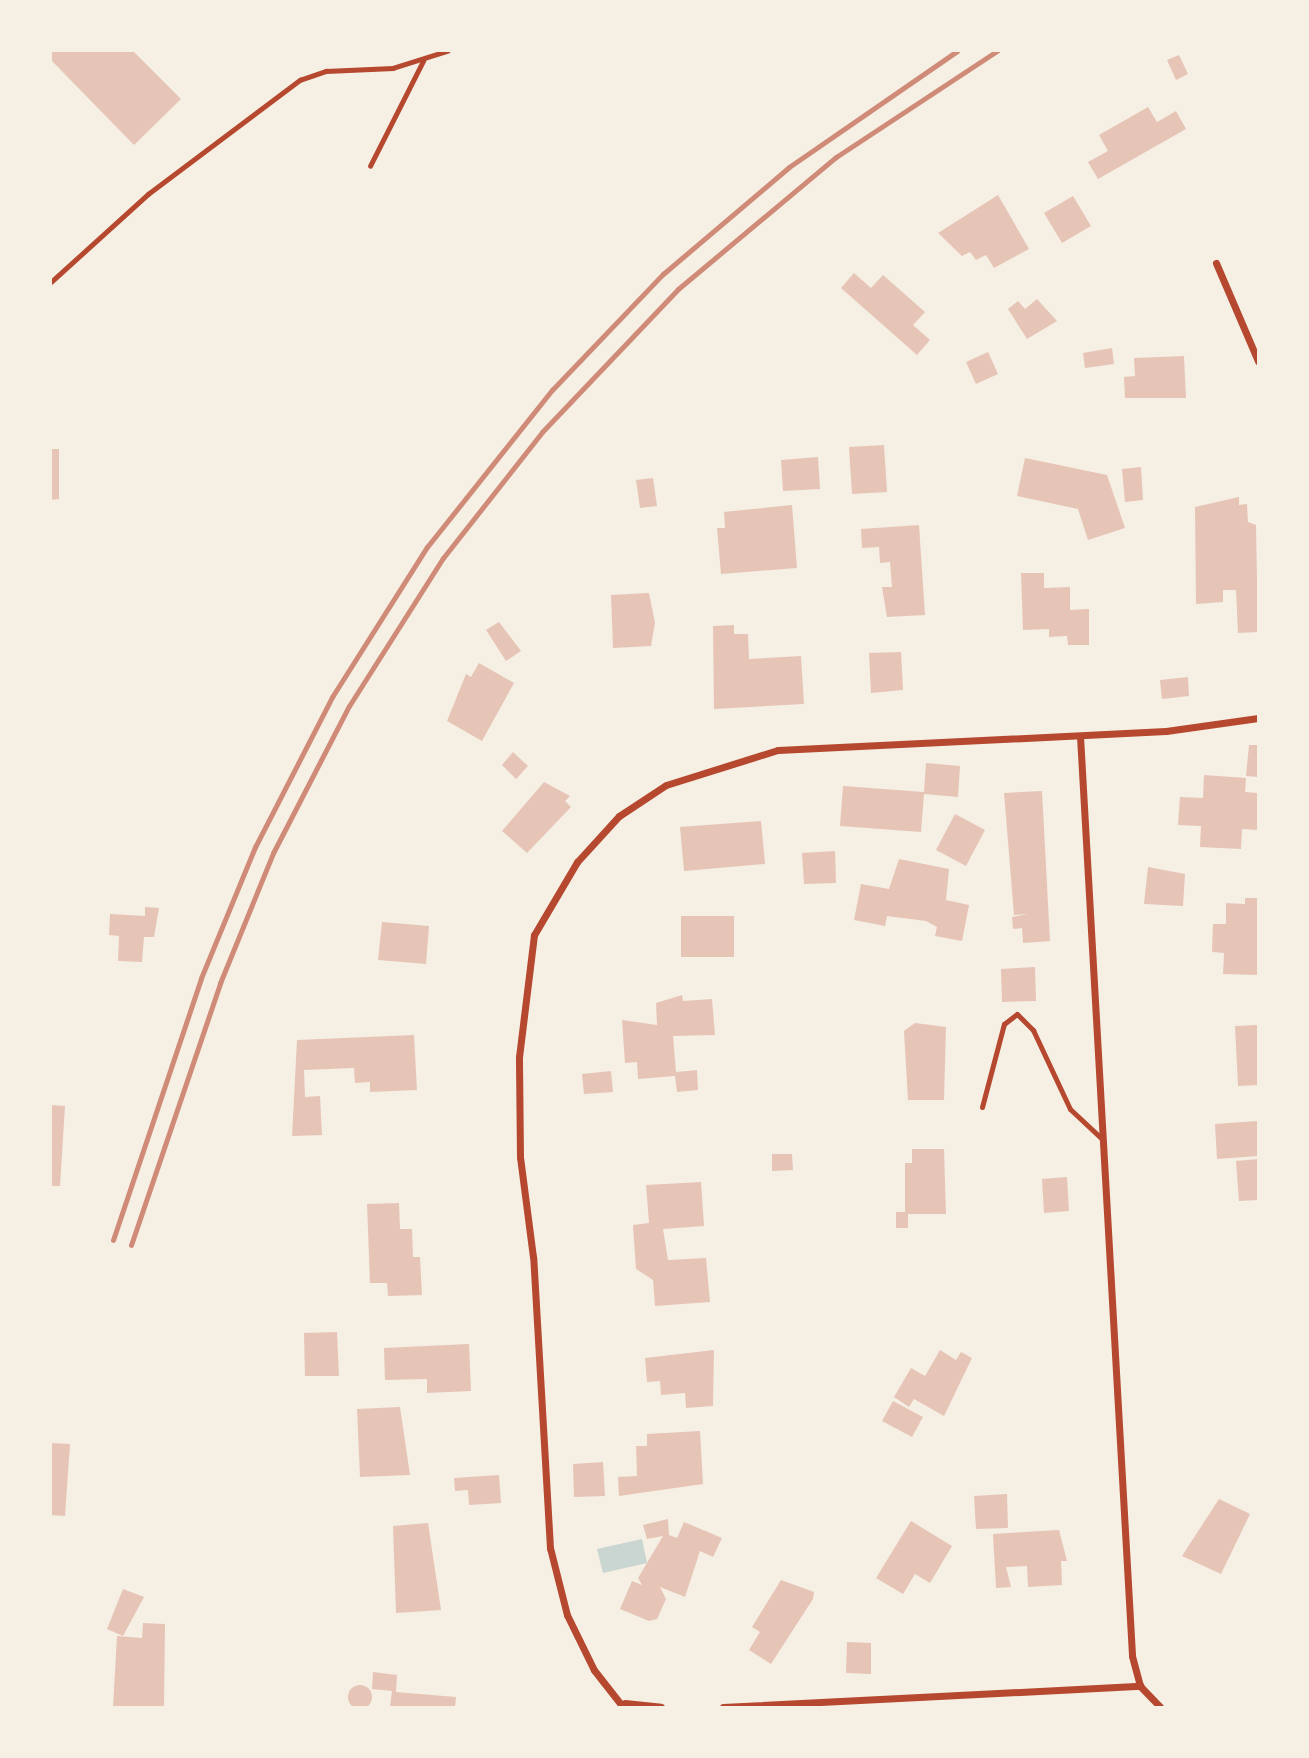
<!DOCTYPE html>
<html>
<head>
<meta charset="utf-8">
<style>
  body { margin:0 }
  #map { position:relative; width:1309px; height:1758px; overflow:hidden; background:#f6efe4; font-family:"Fira Sans Condensed",sans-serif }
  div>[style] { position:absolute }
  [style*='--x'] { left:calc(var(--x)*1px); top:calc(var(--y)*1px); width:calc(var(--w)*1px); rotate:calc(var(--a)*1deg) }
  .water>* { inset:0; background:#c9d6d2 }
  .building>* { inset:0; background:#e6c5b7 }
  .round { border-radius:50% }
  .path>* { height:4.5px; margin:-2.25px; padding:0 2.25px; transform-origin:2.25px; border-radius:2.25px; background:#b5482f }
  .service>* { height:5px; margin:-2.5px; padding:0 2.5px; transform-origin:2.5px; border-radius:2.5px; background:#b5482f }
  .minor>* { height:7px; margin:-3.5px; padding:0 3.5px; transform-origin:3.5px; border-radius:3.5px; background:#b5482f }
  .rail>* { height:5px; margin:-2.5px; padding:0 2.5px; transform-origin:2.5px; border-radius:2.5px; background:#cf8b77 }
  span { translate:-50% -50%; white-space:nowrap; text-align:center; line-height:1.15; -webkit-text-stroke:6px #f6efe4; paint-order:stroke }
  .frame { position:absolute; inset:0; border:52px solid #f6efe4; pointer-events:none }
</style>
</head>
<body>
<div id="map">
  <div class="water">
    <i style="clip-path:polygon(642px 1539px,647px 1563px,603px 1573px,597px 1549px)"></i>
  </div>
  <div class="building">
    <i style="clip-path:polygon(51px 51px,133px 51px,181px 99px,134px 145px,51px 60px)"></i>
    <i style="clip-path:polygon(1179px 55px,1188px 74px,1176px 80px,1167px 60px)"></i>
    <i style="clip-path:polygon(1148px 107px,1157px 122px,1176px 111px,1186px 129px,1098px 179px,1088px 162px,1108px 151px,1099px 135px)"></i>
    <i style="clip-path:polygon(998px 195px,1029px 249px,994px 268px,986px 255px,976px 260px,970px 252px,962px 256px,938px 233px)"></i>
    <i style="clip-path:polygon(1073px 196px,1091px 226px,1062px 243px,1044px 213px)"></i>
    <i style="clip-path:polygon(854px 273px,871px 288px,883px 275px,925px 312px,913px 325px,930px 340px,917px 355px,841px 288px)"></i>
    <i style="clip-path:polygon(1037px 299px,1057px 321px,1027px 339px,1008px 309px,1018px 301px,1025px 309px)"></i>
    <i style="clip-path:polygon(1112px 348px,1114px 364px,1085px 368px,1083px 353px)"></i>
    <i style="clip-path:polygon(988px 352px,998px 374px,976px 384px,966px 362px)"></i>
    <i style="clip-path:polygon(1184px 356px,1186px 398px,1125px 398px,1124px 377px,1135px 376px,1134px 358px)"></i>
    <i style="clip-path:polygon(884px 445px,887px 492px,852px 494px,849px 447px)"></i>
    <i style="clip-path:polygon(51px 449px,59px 449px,59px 499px,51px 500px)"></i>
    <i style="clip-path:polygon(818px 457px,820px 489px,783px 491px,781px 460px)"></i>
    <i style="clip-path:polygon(1025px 458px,1107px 475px,1125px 528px,1088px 540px,1078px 509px,1017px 496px)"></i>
    <i style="clip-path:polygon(1141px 467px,1143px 500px,1125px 502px,1122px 469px)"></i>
    <i style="clip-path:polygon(653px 478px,657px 506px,640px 508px,636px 480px)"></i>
    <i style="clip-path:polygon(1239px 497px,1239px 505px,1247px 504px,1248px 522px,1256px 525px,1258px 632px,1238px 633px,1236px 590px,1223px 590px,1223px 602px,1196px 604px,1195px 507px)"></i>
    <i style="clip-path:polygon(792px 505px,797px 568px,721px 574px,717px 528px,725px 528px,724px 512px)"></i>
    <i style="clip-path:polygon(919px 525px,925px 615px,887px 617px,882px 587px,892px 587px,890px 562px,880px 563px,879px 547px,862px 548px,861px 529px)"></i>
    <i style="clip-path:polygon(1021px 573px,1044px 573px,1044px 588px,1070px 587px,1070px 610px,1089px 609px,1089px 645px,1068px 645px,1067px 636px,1049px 637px,1049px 629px,1023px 630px)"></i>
    <i style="clip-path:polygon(649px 593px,655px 623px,651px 646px,613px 648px,611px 595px)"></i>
    <i style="clip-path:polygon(499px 622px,521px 651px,506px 661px,486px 630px)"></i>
    <i style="clip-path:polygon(734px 625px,734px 634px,748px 634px,749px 659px,801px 656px,804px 704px,714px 709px,713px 626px)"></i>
    <i style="clip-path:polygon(901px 652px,903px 690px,871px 693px,869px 653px)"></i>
    <i style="clip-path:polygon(479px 663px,514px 683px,482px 741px,447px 721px,466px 674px,471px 677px)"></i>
    <i style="clip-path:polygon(1188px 677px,1189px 696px,1162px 699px,1160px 680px)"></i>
    <i style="clip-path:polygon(1249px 745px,1258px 745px,1258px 777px,1246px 776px)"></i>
    <i style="clip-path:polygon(513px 752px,528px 766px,516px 779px,502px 765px)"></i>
    <i style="clip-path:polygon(926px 763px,960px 766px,958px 797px,924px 794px,921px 832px,840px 826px,843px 786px,924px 792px)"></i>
    <i style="clip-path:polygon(1204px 775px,1246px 778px,1245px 792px,1258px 793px,1258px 830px,1242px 829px,1241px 849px,1200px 847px,1201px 826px,1178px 825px,1180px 797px,1203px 798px)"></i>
    <i style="clip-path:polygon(544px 782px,570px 796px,565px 801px,571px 807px,527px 853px,502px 831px)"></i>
    <i style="clip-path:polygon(1042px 791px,1050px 941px,1023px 943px,1022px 928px,1013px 929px,1012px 917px,1028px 914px,1014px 915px,1004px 793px)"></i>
    <i style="clip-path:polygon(955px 814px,985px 830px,966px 866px,936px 850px)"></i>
    <i style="clip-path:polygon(761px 821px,765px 864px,684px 871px,680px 827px)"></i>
    <i style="clip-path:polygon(835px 851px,836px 883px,804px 884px,802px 853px)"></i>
    <i style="clip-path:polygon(899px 859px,949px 869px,946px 900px,969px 905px,962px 941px,935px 936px,937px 927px,926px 921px,887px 916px,885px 926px,854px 920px,861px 884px,889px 889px)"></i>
    <i style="clip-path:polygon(1148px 867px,1185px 874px,1183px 906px,1144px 904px)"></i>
    <i style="clip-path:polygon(1245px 898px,1258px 898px,1258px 975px,1223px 974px,1224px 953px,1212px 952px,1213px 924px,1226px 924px,1226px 903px,1245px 904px)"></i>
    <i style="clip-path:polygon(145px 907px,159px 908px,154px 937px,144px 937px,142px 962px,118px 961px,119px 936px,109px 935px,110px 914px,145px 916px)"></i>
    <i style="clip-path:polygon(681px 916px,734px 916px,734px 957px,681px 957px)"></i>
    <i style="clip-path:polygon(382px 922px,429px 926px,426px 964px,378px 960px)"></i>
    <i style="clip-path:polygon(1035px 967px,1036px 1001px,1002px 1002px,1001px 969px)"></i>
    <i style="clip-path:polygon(682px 995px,683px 1001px,712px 999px,715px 1035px,673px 1036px,676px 1072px,697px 1070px,698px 1090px,677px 1092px,675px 1076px,638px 1079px,637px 1062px,625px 1063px,622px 1020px,657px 1025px,656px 1003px)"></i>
    <i style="clip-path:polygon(915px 1023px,946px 1027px,944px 1100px,908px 1100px,904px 1031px)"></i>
    <i style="clip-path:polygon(1258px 1025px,1258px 1085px,1238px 1086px,1235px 1026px)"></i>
    <i style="clip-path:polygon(414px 1035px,417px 1090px,370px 1092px,370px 1082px,355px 1083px,354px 1068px,304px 1070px,305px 1097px,320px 1096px,322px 1135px,292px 1136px,297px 1040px)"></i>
    <i style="clip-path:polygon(611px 1071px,613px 1092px,584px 1094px,582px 1074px)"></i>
    <i style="clip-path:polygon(51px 1105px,65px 1106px,60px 1186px,51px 1186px)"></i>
    <i style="clip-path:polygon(1258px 1121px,1258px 1156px,1217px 1159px,1215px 1124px)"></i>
    <i style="clip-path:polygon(912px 1149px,944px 1149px,946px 1214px,908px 1214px,908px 1228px,896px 1228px,896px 1212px,905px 1212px,905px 1163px,912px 1163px)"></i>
    <i style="clip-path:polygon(772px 1154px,792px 1154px,793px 1170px,772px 1171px)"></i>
    <i style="clip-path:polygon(1258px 1159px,1258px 1200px,1239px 1201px,1236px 1161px)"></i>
    <i style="clip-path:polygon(1067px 1177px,1069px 1211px,1044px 1213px,1042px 1179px)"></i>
    <i style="clip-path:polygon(701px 1182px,704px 1226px,663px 1229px,668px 1260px,706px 1258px,710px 1302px,655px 1306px,653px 1280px,636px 1269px,633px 1225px,649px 1223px,646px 1185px)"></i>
    <i style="clip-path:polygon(399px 1203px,400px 1229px,412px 1229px,413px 1257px,420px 1257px,422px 1295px,388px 1296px,387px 1283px,370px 1283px,367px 1204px)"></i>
    <i style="clip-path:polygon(337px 1332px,339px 1376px,305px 1376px,304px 1333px)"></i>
    <i style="clip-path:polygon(469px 1344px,471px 1391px,427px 1393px,427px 1379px,385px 1380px,384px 1348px)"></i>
    <i style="clip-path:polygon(714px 1350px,713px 1406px,686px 1408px,685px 1393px,661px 1395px,660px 1381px,647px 1382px,645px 1358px)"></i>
    <i style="clip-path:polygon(940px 1350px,956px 1360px,961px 1352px,972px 1358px,944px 1416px,914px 1399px,909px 1407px,894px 1397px,911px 1368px,925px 1376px)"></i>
    <i style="clip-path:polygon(893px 1401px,923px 1417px,912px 1437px,882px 1421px)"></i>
    <i style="clip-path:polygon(400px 1407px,410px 1475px,360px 1477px,357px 1409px)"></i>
    <i style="clip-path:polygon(700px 1431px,703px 1484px,619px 1496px,618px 1477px,637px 1476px,636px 1446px,647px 1446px,647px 1434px)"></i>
    <i style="clip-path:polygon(51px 1443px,70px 1444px,65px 1516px,51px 1515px)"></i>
    <i style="clip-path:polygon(603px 1462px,605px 1496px,574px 1497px,573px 1464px)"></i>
    <i style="clip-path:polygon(499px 1475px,501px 1503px,469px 1505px,468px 1490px,455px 1491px,454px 1478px)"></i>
    <i style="clip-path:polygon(1007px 1494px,1008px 1528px,976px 1529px,974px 1496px)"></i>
    <i style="clip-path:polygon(1219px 1499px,1250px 1514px,1221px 1574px,1182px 1556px)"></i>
    <i style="clip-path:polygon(668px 1519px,669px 1535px,677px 1538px,684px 1522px,722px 1538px,713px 1557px,700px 1551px,685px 1597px,660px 1587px,666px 1599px,657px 1619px,649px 1621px,620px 1609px,632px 1581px,642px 1585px,638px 1578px,663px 1536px,647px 1539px,643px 1525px)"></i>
    <i style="clip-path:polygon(911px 1521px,952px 1546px,930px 1583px,915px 1574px,903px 1594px,876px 1578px)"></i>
    <i style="clip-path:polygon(428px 1523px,441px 1610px,396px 1613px,393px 1526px)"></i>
    <i style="clip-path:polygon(1059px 1530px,1067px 1561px,1061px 1561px,1062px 1585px,1028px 1587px,1027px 1566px,1006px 1567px,1011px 1587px,996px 1588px,993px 1534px)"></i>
    <i style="clip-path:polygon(781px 1580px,814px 1592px,813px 1599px,771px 1664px,749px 1650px,760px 1632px,752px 1627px)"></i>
    <i style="clip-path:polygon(123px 1589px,144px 1597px,123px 1636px,107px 1629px)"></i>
    <i style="clip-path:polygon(143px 1623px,165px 1624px,164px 1707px,113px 1707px,117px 1636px,142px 1638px)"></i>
    <i style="clip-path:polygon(847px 1642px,871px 1643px,871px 1674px,846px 1673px)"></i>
    <i style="clip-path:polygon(373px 1672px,397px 1675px,396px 1692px,456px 1697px,455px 1707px,390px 1707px,392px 1691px,372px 1689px)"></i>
    <i class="round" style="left:348px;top:1685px;width:24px;height:24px"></i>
  </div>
  <div class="path">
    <i style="--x:370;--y:166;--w:118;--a:-63.2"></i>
    <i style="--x:51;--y:282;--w:131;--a:-42.2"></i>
    <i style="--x:148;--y:194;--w:190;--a:-36.9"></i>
    <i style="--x:300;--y:80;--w:28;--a:-19"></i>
    <i style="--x:326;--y:71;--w:67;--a:-2.6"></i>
    <i style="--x:393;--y:68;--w:57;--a:-17.5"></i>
  </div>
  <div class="service">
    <i style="--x:982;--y:1107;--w:86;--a:-75.2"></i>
    <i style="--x:1004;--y:1024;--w:16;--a:-38"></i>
    <i style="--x:1017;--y:1014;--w:23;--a:45"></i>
    <i style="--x:1033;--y:1030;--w:87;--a:64.9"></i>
    <i style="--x:1070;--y:1109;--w:42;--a:43.1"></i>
  </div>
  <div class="minor">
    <i style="--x:1216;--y:263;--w:107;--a:66.8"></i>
    <i style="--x:1080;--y:736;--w:921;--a:86.76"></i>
    <i style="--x:1132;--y:1656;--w:31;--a:75"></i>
    <i style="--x:1140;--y:1686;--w:29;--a:46"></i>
    <i style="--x:625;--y:1703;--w:36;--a:6"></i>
    <i style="--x:623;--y:1707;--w:47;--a:-128.1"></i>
    <i style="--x:594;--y:1670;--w:61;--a:-116.1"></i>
    <i style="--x:567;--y:1615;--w:69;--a:-104.2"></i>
    <i style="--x:550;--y:1548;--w:291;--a:-93.3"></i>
    <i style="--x:533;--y:1257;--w:101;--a:-97.4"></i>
    <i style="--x:520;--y:1157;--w:100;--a:-90.6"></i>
    <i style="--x:519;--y:1057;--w:123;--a:-83"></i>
    <i style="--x:534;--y:935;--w:85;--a:-59.5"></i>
    <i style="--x:577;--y:862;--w:62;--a:-47.6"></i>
    <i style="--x:619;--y:816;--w:56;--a:-33.4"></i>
    <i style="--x:666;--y:785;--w:117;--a:-17.4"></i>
    <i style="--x:778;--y:750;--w:388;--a:-2.8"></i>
    <i style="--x:1166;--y:731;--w:93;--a:-8"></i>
    <i style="--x:723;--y:1707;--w:418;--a:-2.9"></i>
  </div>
  <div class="rail">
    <i style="--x:113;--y:1240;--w:276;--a:-71.4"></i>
    <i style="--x:201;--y:978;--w:142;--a:-67.6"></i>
    <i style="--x:255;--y:847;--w:169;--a:-62.8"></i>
    <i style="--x:332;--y:697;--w:178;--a:-57.7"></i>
    <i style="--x:427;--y:547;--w:201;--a:-51.5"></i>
    <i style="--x:552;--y:390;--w:161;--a:-46.3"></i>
    <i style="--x:663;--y:274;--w:165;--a:-40.3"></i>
    <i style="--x:789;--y:167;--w:204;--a:-34.6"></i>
    <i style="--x:131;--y:1245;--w:277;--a:-71.2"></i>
    <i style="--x:220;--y:983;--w:140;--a:-67.8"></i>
    <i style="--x:273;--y:853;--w:165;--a:-62.7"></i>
    <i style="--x:349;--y:706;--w:175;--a:-57.6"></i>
    <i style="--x:443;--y:558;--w:160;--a:-51.8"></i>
    <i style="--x:542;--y:432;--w:197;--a:-46.4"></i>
    <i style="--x:678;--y:289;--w:206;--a:-39.9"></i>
    <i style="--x:836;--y:157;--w:193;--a:-33.4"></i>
  </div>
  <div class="frame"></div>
</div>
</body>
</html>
